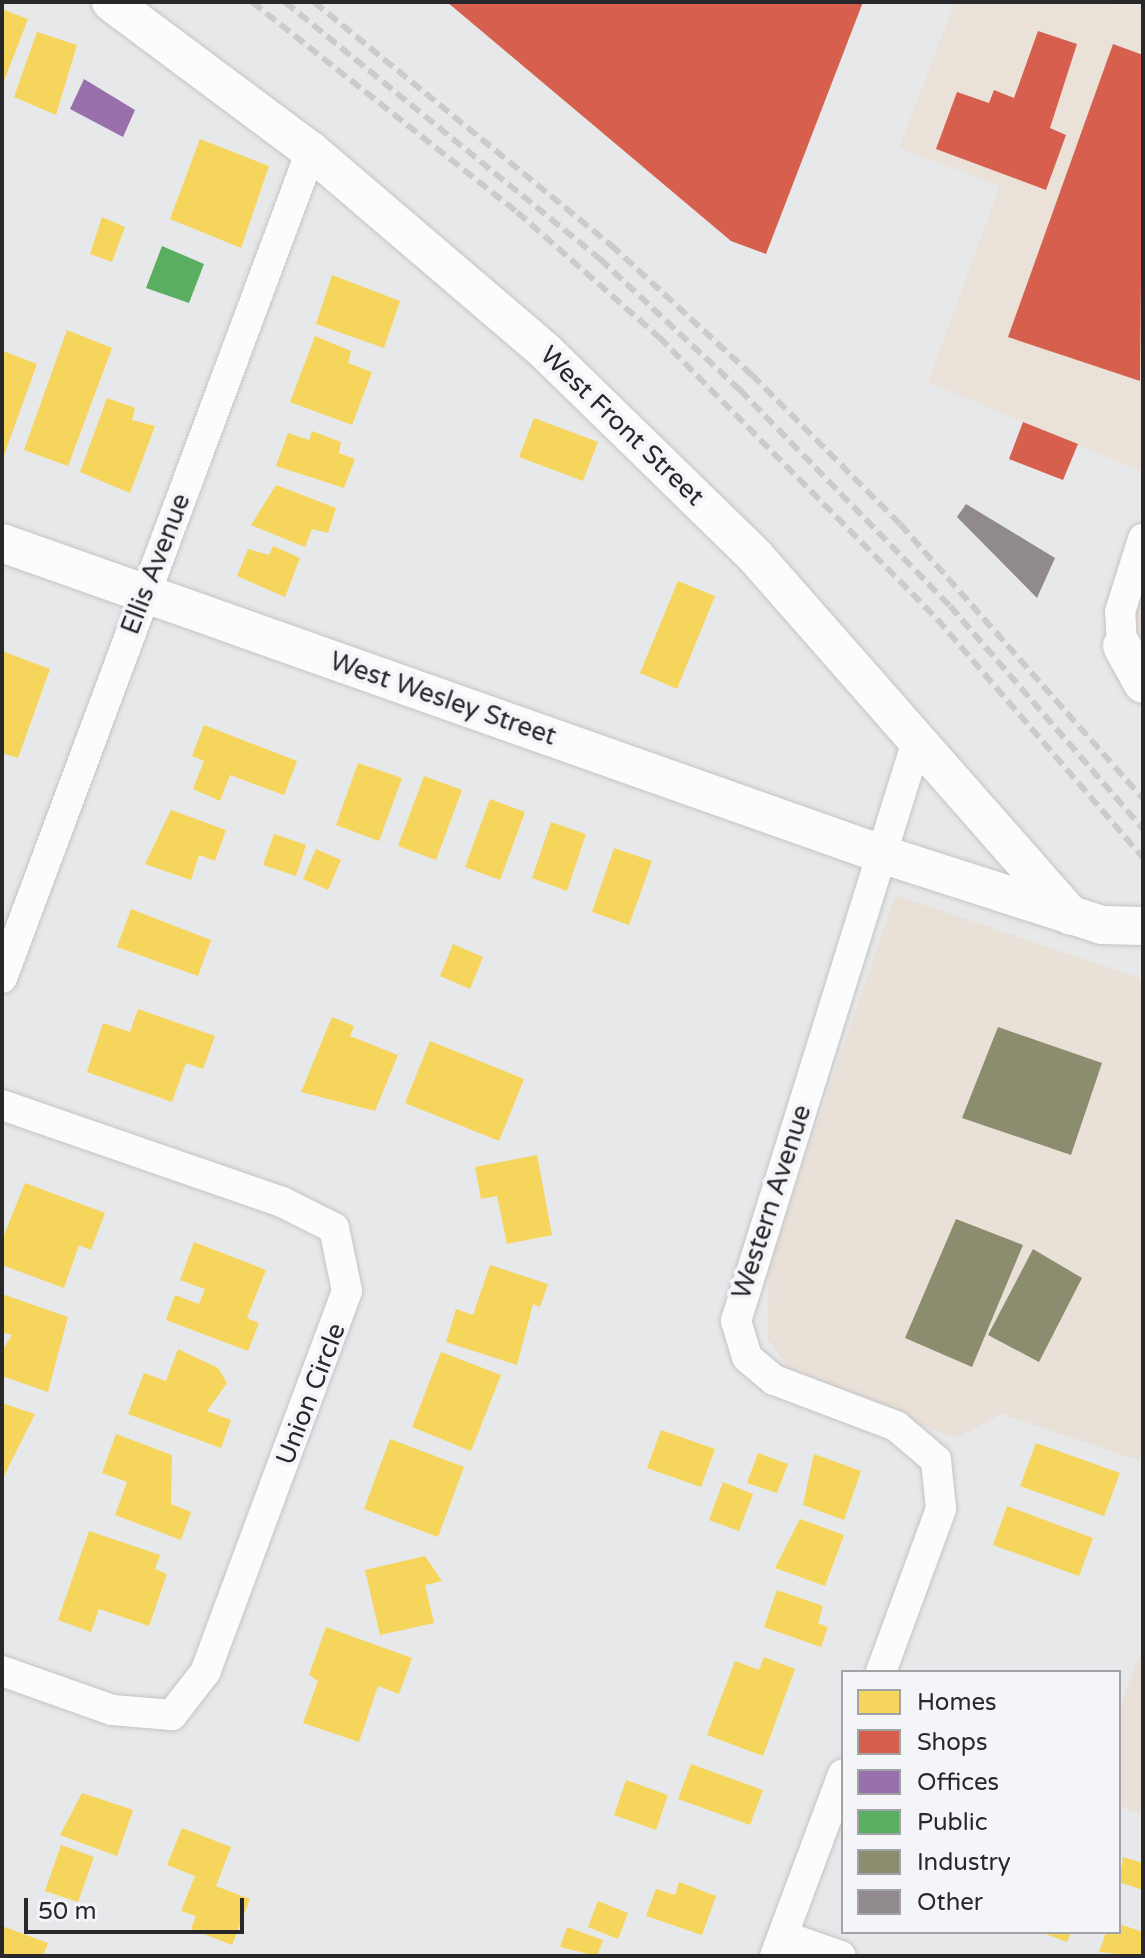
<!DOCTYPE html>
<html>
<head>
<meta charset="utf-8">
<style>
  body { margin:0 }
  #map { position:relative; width:1145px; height:1958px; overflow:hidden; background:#e7e8ea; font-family:"Varela Round",sans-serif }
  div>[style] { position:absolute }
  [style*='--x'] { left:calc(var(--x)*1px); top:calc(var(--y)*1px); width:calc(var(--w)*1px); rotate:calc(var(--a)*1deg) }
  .commercial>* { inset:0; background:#eae1d8 }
  .industrial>* { inset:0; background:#e9e1d8 }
  .homes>* { inset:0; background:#f6d55c }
  .shops>* { inset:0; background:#d6604d }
  .offices>* { inset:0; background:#9970ab }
  .public>* { inset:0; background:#5aae61 }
  .industry>* { inset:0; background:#8c8c6e }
  .building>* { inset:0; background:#90898e }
  .roads { filter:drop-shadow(0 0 2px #c4c4c5) drop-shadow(0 0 2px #c4c4c5) }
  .minor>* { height:30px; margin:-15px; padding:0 15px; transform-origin:15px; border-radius:15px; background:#fbfcfc }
  .tertiary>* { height:38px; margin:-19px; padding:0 19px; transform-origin:19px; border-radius:19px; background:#fbfcfc }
  .rail>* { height:6px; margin-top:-3px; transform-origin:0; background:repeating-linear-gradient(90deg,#cbcbcb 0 12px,transparent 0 18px) }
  span { translate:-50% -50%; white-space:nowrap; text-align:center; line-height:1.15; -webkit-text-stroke:8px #f4f5f8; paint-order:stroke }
  .street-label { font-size:26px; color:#28282a }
  .frame { position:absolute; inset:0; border:4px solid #28282a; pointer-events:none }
  .legend { position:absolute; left:841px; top:1670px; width:280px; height:264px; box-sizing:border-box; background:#f4f5f8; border:2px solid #a2a3a6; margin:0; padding:10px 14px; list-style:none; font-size:24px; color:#28282a }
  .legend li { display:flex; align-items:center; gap:16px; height:40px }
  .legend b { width:40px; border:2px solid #a2a3a6 }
  .scale { position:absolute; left:24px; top:1898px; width:220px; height:36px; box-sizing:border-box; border:4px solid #28282a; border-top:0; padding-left:10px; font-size:24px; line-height:28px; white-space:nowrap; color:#28282a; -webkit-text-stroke:6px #f4f5f8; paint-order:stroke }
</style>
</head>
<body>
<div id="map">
  <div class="commercial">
    <i style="clip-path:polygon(955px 2px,1143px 5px,1143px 472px,928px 382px,1000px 186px,899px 148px)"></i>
    <i style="clip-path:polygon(1143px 572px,1143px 664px,1130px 611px)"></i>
  </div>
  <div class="industrial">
    <i style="clip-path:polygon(895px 895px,1143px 979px,1143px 1462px,1002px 1414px,956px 1438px,797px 1379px,768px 1340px,769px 1265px)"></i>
    <i style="clip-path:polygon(1143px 1645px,1143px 1815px,1119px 1806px,1119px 1710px)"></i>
  </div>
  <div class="homes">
    <i style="clip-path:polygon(2px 9px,28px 19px,2px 86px)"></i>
    <i style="clip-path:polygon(37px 32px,77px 45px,56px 115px,14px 97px)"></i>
    <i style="clip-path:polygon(200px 139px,269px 166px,241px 248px,170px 219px)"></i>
    <i style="clip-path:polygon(102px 217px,125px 227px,112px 262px,90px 254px)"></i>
    <i style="clip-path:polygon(332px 275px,400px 301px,384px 348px,316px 324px)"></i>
    <i style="clip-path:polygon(67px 330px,112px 348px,68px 466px,24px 450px)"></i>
    <i style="clip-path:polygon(315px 336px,351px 351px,348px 363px,372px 372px,352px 425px,290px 402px)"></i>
    <i style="clip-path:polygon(3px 351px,37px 364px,2px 461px,2px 356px)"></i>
    <i style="clip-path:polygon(107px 398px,135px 408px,132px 420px,155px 426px,130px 493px,80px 472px)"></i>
    <i style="clip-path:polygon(534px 418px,598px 442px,583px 481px,519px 457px)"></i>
    <i style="clip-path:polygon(312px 431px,341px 442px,339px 453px,355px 459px,344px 488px,276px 466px,288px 433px,309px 440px)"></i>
    <i style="clip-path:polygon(276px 485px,336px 508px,328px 533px,312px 529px,305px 547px,251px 525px)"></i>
    <i style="clip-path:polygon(273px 546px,300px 558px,285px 597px,237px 576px,248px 549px,269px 555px)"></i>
    <i style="clip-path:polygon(678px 581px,715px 596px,677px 689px,640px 673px)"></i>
    <i style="clip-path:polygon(2px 651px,50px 669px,18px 758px,2px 753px)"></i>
    <i style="clip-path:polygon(204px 725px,297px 761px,284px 795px,230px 775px,220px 801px,193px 789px,204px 761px,192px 756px)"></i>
    <i style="clip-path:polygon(358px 763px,402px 778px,379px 841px,336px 825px)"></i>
    <i style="clip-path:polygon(424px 776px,462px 790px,436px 860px,398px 846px)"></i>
    <i style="clip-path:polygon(490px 799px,525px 812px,500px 880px,465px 867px)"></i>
    <i style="clip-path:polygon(171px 810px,226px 830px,215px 861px,199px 855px,191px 880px,145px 864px)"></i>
    <i style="clip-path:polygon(551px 822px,586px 834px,567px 891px,532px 878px)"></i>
    <i style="clip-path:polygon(274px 834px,306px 845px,296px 876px,263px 865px)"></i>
    <i style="clip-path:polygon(614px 848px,652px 861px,629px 925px,592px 912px)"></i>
    <i style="clip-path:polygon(316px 849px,341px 860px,328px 890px,303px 879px)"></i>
    <i style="clip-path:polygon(131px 909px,211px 940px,198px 976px,117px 947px)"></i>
    <i style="clip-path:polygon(453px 944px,483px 957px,470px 989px,440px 976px)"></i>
    <i style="clip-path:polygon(138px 1009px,215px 1036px,203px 1069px,186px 1063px,172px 1102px,87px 1072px,103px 1023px,130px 1032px)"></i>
    <i style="clip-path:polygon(332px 1017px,354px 1026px,350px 1036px,398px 1055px,375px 1111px,301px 1092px)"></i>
    <i style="clip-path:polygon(430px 1041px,524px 1079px,499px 1141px,405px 1103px)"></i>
    <i style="clip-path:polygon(537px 1155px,552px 1235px,507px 1244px,497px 1196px,481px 1199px,475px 1167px)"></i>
    <i style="clip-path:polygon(25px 1183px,105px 1213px,91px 1250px,79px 1245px,64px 1288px,2px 1265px,2px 1240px)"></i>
    <i style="clip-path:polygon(194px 1242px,266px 1270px,247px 1318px,259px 1323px,248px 1351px,166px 1320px,175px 1295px,199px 1304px,205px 1289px,180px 1280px)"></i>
    <i style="clip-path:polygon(490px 1265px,548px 1284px,540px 1307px,533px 1304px,517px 1365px,446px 1342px,456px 1309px,473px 1315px)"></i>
    <i style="clip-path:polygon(2px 1294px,68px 1317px,48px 1392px,2px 1376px,2px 1351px,12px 1335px,2px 1332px)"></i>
    <i style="clip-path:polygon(178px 1349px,218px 1368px,227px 1383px,207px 1411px,231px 1420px,221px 1448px,128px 1414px,144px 1373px,166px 1381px)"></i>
    <i style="clip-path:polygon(441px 1352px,501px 1375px,471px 1451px,412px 1427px)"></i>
    <i style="clip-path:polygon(2px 1403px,35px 1414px,2px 1480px)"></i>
    <i style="clip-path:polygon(661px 1430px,715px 1449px,701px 1487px,647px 1468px)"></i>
    <i style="clip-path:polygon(116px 1434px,172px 1455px,171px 1504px,191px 1512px,181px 1540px,115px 1515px,127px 1482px,102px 1473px)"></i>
    <i style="clip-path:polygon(390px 1439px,464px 1467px,438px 1537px,364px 1509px)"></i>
    <i style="clip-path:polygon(1036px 1443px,1120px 1473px,1104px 1516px,1020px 1486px)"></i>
    <i style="clip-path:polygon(758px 1453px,788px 1464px,777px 1493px,747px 1483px)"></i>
    <i style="clip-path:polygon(814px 1454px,861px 1471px,844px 1520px,803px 1505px)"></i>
    <i style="clip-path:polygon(723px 1482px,753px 1494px,739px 1531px,709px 1520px)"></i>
    <i style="clip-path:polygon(1007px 1506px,1093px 1538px,1079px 1576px,993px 1545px)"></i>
    <i style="clip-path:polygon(800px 1519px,844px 1535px,825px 1586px,775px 1568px)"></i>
    <i style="clip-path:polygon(89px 1531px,160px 1555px,155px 1569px,167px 1574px,149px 1626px,99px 1609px,91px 1632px,58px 1620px)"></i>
    <i style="clip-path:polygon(425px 1556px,442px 1581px,425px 1585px,434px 1623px,380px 1635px,365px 1570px)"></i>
    <i style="clip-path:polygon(777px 1590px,823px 1606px,818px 1623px,828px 1627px,821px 1647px,764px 1627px)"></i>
    <i style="clip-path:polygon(326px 1627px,412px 1658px,399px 1694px,378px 1686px,359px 1742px,303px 1723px,318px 1681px,309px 1675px)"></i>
    <i style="clip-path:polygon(764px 1657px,795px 1669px,763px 1756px,707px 1735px,735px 1661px,759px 1670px)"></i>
    <i style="clip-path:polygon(691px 1764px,763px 1790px,750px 1825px,678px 1799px)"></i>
    <i style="clip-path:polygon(626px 1780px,668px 1795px,656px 1830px,614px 1815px)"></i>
    <i style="clip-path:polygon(82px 1793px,133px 1810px,117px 1856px,60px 1835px)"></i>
    <i style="clip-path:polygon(182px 1828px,231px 1847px,216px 1886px,250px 1899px,232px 1945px,191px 1929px,196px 1916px,181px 1911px,195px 1876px,167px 1865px)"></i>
    <i style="clip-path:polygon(61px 1845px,94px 1857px,78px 1902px,45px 1891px)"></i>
    <i style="clip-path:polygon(1123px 1857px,1143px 1863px,1143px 1890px,1119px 1882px)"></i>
    <i style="clip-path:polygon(679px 1882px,716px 1896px,702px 1935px,646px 1916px,656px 1889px,675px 1895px)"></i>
    <i style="clip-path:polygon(598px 1901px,628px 1913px,618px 1939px,588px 1927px)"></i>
    <i style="clip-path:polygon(1119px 1924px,1143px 1932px,1141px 1956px,1099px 1952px,1106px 1932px,1119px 1932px)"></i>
    <i style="clip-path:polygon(2px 1926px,48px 1943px,43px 1956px,2px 1956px)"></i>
    <i style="clip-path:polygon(567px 1927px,603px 1940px,597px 1956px,560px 1947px)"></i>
    <i style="clip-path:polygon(1040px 1932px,1071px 1932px,1067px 1942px)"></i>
  </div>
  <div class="shops">
    <i style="clip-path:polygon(447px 2px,863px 2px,766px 254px,731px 241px)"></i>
    <i style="clip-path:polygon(1038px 31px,1077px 44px,1050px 128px,1066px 135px,1046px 190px,936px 149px,957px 92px,989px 103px,994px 90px,1014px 98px)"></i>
    <i style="clip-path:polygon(1113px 44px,1143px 55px,1140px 381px,1008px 337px)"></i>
    <i style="clip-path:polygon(1023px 422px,1078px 444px,1063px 480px,1009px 459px)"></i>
  </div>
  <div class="offices">
    <i style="clip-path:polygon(84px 79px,135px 110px,123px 137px,70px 109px)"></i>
  </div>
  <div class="public">
    <i style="clip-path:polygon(162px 246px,204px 264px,189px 303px,146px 288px)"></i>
  </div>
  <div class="industry">
    <i style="clip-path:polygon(998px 1027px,1102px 1063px,1071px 1155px,962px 1118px)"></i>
    <i style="clip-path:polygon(956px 1219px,1023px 1245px,972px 1367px,905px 1338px)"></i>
    <i style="clip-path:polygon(1033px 1249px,1082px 1278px,1039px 1362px,988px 1335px)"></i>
  </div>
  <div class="building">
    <i style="clip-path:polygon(966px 504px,1055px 558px,1037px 598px,957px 517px)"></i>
  </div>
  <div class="roads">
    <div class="minor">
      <i style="--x:1122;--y:646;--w:34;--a:-93"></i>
      <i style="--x:1120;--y:612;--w:77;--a:-72.5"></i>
      <i style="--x:2;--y:978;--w:883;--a:-69.51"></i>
      <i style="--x:2;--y:1105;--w:296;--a:19.1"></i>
      <i style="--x:282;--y:1202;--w:58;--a:26.6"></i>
      <i style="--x:334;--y:1228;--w:64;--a:78.3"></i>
      <i style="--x:347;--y:1291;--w:405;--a:110.4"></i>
      <i style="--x:206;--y:1671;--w:56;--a:127.7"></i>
      <i style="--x:172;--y:1715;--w:60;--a:-175.2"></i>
      <i style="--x:112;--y:1710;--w:117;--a:-160.5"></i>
      <i style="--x:881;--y:1672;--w:174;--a:-69.8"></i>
      <i style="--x:941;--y:1509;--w:49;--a:-95.8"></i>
      <i style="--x:936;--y:1460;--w:52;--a:-139.6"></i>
      <i style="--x:896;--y:1426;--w:130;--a:-159.3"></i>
      <i style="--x:774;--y:1380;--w:35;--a:-140"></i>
      <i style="--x:747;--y:1357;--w:38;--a:-107"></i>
      <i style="--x:736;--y:1321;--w:608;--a:-72.67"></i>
      <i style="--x:783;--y:1936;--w:61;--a:19"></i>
      <i style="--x:775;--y:1956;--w:194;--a:-69.5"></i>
    </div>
    <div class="tertiary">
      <i style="--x:111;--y:2;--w:249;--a:36.7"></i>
      <i style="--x:311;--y:151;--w:308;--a:40.5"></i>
      <i style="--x:545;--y:351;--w:293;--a:44.3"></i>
      <i style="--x:755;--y:556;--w:479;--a:48.7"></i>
      <i style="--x:2;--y:543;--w:936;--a:19.48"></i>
      <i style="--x:884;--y:855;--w:229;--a:17.8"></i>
      <i style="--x:1102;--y:925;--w:41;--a:1.4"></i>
      <i style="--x:1122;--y:646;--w:43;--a:61.1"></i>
    </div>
  </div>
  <div class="rail">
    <i style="--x:252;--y:2;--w:338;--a:38.4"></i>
    <i style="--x:517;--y:212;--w:189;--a:41.4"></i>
    <i style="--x:659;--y:337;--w:396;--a:45.4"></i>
    <i style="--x:937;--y:619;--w:316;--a:49.2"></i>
    <i style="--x:285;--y:2;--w:407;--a:39.2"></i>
    <i style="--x:600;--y:259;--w:192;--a:43.1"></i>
    <i style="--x:740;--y:390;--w:301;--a:45.8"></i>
    <i style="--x:950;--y:606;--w:295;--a:49.1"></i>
    <i style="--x:314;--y:2;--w:384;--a:39.3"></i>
    <i style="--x:611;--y:245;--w:192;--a:42.7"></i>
    <i style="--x:752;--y:375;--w:210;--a:45.2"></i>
    <i style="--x:900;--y:524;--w:367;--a:48.5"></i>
  </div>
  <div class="street-label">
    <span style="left:622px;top:426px;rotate:44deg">West Front Street</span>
    <span style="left:156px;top:564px;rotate:-69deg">Ellis Avenue</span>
    <span style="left:443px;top:699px;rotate:19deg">West Wesley Street</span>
    <span style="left:772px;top:1202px;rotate:-72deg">Western Avenue</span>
    <span style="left:311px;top:1394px;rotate:-69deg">Union Circle</span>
  </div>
  <div class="frame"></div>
  <ul class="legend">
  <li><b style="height:22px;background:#f6d55c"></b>Homes</li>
  <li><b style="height:22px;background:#d6604d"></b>Shops</li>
  <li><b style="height:22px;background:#9970ab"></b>Offices</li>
  <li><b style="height:22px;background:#5aae61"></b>Public</li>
  <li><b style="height:22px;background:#8c8c6e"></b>Industry</li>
  <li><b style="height:22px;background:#90898e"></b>Other</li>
  </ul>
  <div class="scale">50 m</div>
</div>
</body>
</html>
